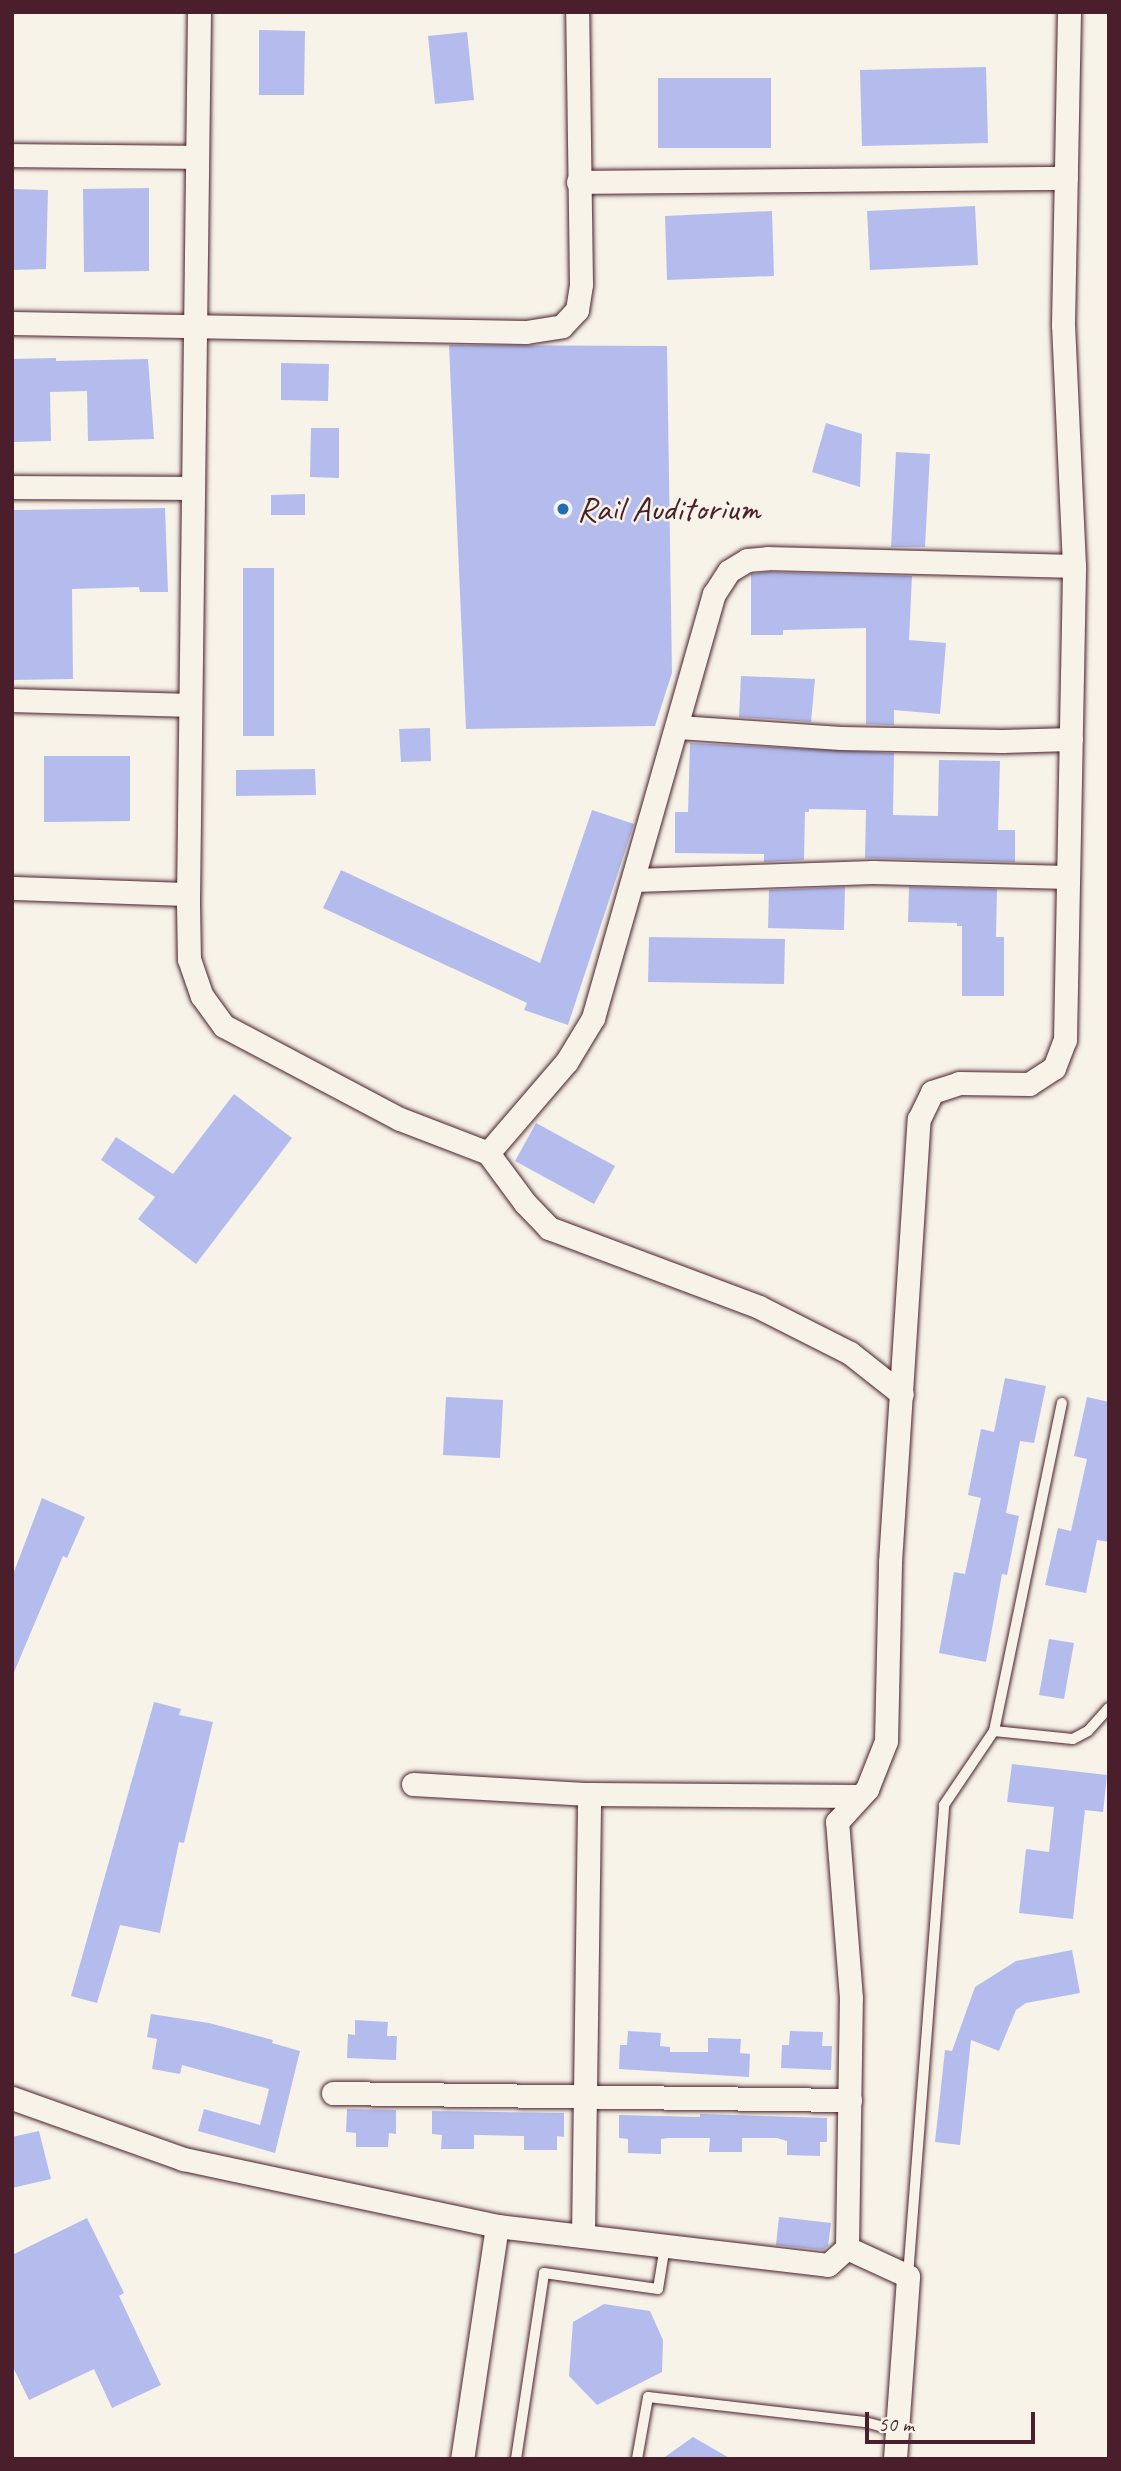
<!DOCTYPE html>
<html>
<head>
<meta charset="utf-8">
<style>
  body { margin:0 }
  #map { position:relative; width:1121px; height:2471px; overflow:hidden; background:#f7f3e8; font-family:Caveat,sans-serif }
  div>[style] { position:absolute }
  [style*='--x'] { left:calc(var(--x)*1px); top:calc(var(--y)*1px); width:calc(var(--w)*1px); rotate:calc(var(--a)*1deg) }
  .building>* { inset:0; background:#b4bced }
  .roads { filter:drop-shadow(0 0 2px #4a1f2b) drop-shadow(0 0 2px #4a1f2b) }
  .service>* { height:10px; margin:-5px; padding:0 5px; transform-origin:5px; border-radius:5px; background:#f7f3e8 }
  .minor>* { height:23px; margin:-11.5px; padding:0 11.5px; transform-origin:11.5px; border-radius:11.5px; background:#f7f3e8 }
  .dots>* { width:19px; height:19px; translate:-50% -50%; box-sizing:border-box; border:4px solid #f7f3e8; border-radius:50% }
  span { translate:-50% -50%; white-space:nowrap; text-align:center; line-height:1.15; -webkit-text-stroke:5px #f7f3e8; paint-order:stroke }
  .poi-label { font-size:35px; color:#4a1f2b }
  .left { translate:0 -50%; text-align:left }
  .frame { position:absolute; inset:0; border:14px solid #4a1f2b; pointer-events:none }
  .scale { position:absolute; left:865px; top:2412px; width:170px; height:32px; box-sizing:border-box; border:4px solid #4a1f2b; border-top:0; padding-left:9px; font-size:21px; line-height:24px; white-space:nowrap; color:#4a1f2b; -webkit-text-stroke:5px #f7f3e8; paint-order:stroke }
</style>
</head>
<body>
<div id="map">
  <div class="building">
    <i style="clip-path:polygon(259px 30px,305px 31px,304px 95px,259px 95px)"></i>
    <i style="clip-path:polygon(467px 32px,474px 100px,435px 104px,428px 36px)"></i>
    <i style="clip-path:polygon(986px 67px,988px 143px,862px 146px,860px 70px)"></i>
    <i style="clip-path:polygon(658px 78px,771px 78px,771px 148px,658px 148px)"></i>
    <i style="clip-path:polygon(149px 188px,149px 271px,84px 272px,83px 189px)"></i>
    <i style="clip-path:polygon(12px 189px,48px 190px,46px 269px,12px 270px)"></i>
    <i style="clip-path:polygon(975px 206px,978px 265px,870px 270px,867px 211px)"></i>
    <i style="clip-path:polygon(772px 211px,774px 276px,667px 280px,665px 216px)"></i>
    <i style="clip-path:polygon(449px 345px,667px 346px,672px 673px,655px 726px,466px 729px)"></i>
    <i style="clip-path:polygon(56px 358px,56px 361px,148px 359px,154px 439px,88px 441px,87px 391px,50px 392px,51px 441px,12px 442px,12px 359px)"></i>
    <i style="clip-path:polygon(281px 363px,329px 364px,328px 401px,281px 400px)"></i>
    <i style="clip-path:polygon(826px 423px,862px 434px,860px 487px,812px 472px)"></i>
    <i style="clip-path:polygon(311px 428px,339px 428px,339px 478px,310px 477px)"></i>
    <i style="clip-path:polygon(896px 452px,930px 454px,925px 547px,891px 547px)"></i>
    <i style="clip-path:polygon(305px 494px,305px 515px,271px 515px,271px 495px)"></i>
    <i style="clip-path:polygon(165px 508px,168px 592px,140px 592px,139px 587px,72px 589px,73px 679px,12px 680px,12px 510px)"></i>
    <i style="clip-path:polygon(243px 568px,274px 568px,274px 736px,243px 736px)"></i>
    <i style="clip-path:polygon(768px 572px,912px 576px,909px 640px,946px 643px,940px 714px,894px 710px,894px 725px,866px 724px,866px 628px,783px 630px,783px 635px,751px 635px,751px 574px)"></i>
    <i style="clip-path:polygon(741px 676px,815px 679px,811px 722px,739px 717px)"></i>
    <i style="clip-path:polygon(430px 728px,431px 761px,401px 762px,399px 729px)"></i>
    <i style="clip-path:polygon(690px 743px,894px 753px,893px 815px,938px 816px,939px 760px,1000px 761px,998px 830px,1015px 830px,1015px 862px,865px 858px,866px 810px,809px 809px,809px 812px,805px 812px,804px 860px,764px 862px,764px 854px,675px 853px,675px 812px,688px 812px)"></i>
    <i style="clip-path:polygon(44px 756px,130px 756px,130px 821px,44px 822px)"></i>
    <i style="clip-path:polygon(315px 769px,316px 795px,236px 796px,236px 770px)"></i>
    <i style="clip-path:polygon(592px 810px,634px 824px,568px 1025px,524px 1010px,527px 1003px,323px 908px,341px 870px,540px 963px)"></i>
    <i style="clip-path:polygon(845px 887px,844px 930px,768px 928px,769px 890px)"></i>
    <i style="clip-path:polygon(909px 887px,997px 889px,996px 937px,1004px 937px,1004px 996px,962px 996px,962px 926px,957px 926px,957px 923px,908px 922px)"></i>
    <i style="clip-path:polygon(649px 937px,785px 939px,784px 984px,648px 982px)"></i>
    <i style="clip-path:polygon(234px 1094px,292px 1138px,196px 1264px,138px 1219px,155px 1197px,101px 1160px,116px 1137px,173px 1174px)"></i>
    <i style="clip-path:polygon(536px 1123px,615px 1166px,594px 1204px,515px 1161px)"></i>
    <i style="clip-path:polygon(1005px 1378px,1046px 1386px,1034px 1443px,1020px 1441px,1006px 1513px,1019px 1516px,1007px 1575px,1002px 1574px,986px 1662px,939px 1653px,954px 1572px,965px 1574px,981px 1498px,968px 1495px,981px 1429px,994px 1432px)"></i>
    <i style="clip-path:polygon(446px 1397px,503px 1400px,500px 1458px,443px 1455px)"></i>
    <i style="clip-path:polygon(1087px 1397px,1109px 1402px,1109px 1542px,1097px 1540px,1086px 1593px,1045px 1585px,1058px 1528px,1071px 1531px,1087px 1459px,1074px 1456px)"></i>
    <i style="clip-path:polygon(42px 1498px,85px 1517px,67px 1558px,63px 1556px,12px 1677px,12px 1577px)"></i>
    <i style="clip-path:polygon(1049px 1639px,1074px 1643px,1064px 1699px,1039px 1695px)"></i>
    <i style="clip-path:polygon(154px 1702px,181px 1709px,179px 1715px,213px 1722px,184px 1843px,179px 1842px,160px 1933px,120px 1925px,97px 2003px,71px 1996px)"></i>
    <i style="clip-path:polygon(1012px 1764px,1107px 1775px,1103px 1812px,1085px 1810px,1073px 1919px,1019px 1913px,1026px 1849px,1049px 1852px,1054px 1807px,1007px 1802px)"></i>
    <i style="clip-path:polygon(1072px 1950px,1080px 1993px,1026px 2003px,1016px 2010px,999px 2051px,971px 2040px,960px 2145px,935px 2142px,945px 2050px,952px 2051px,975px 1987px,1016px 1961px)"></i>
    <i style="clip-path:polygon(151px 2014px,209px 2023px,273px 2040px,272px 2043px,300px 2051px,275px 2153px,198px 2131px,204px 2109px,260px 2125px,269px 2089px,182px 2065px,180px 2074px,152px 2069px,157px 2039px,147px 2037px)"></i>
    <i style="clip-path:polygon(355px 2020px,388px 2022px,387px 2036px,397px 2036px,396px 2060px,347px 2058px,348px 2034px,355px 2035px)"></i>
    <i style="clip-path:polygon(628px 2031px,661px 2033px,660px 2046px,670px 2047px,670px 2052px,708px 2052px,708px 2038px,741px 2039px,740px 2053px,750px 2054px,749px 2077px,619px 2069px,620px 2045px,627px 2045px)"></i>
    <i style="clip-path:polygon(790px 2031px,823px 2032px,822px 2046px,832px 2046px,831px 2070px,781px 2068px,782px 2045px,789px 2045px)"></i>
    <i style="clip-path:polygon(347px 2109px,396px 2110px,396px 2134px,389px 2133px,388px 2147px,356px 2147px,356px 2133px,346px 2132px)"></i>
    <i style="clip-path:polygon(432px 2111px,564px 2113px,564px 2137px,557px 2136px,557px 2150px,524px 2150px,524px 2136px,481px 2135px,474px 2135px,474px 2149px,441px 2149px,442px 2135px,432px 2134px)"></i>
    <i style="clip-path:polygon(700px 2114px,827px 2118px,827px 2142px,820px 2142px,820px 2156px,787px 2155px,787px 2141px,777px 2138px,742px 2138px,742px 2152px,709px 2152px,710px 2138px,668px 2138px,661px 2139px,661px 2154px,628px 2153px,628px 2139px,619px 2138px,619px 2115px,700px 2117px)"></i>
    <i style="clip-path:polygon(39px 2131px,51px 2179px,12px 2188px,12px 2137px)"></i>
    <i style="clip-path:polygon(779px 2217px,831px 2223px,828px 2246px,823px 2250px,776px 2245px)"></i>
    <i style="clip-path:polygon(87px 2218px,124px 2293px,119px 2296px,161px 2385px,112px 2408px,94px 2369px,29px 2400px,12px 2365px,12px 2255px)"></i>
    <i style="clip-path:polygon(604px 2304px,650px 2311px,663px 2340px,662px 2372px,597px 2405px,569px 2376px,573px 2322px)"></i>
    <i style="clip-path:polygon(693px 2437px,731px 2459px,662px 2459px)"></i>
  </div>
  <div class="roads">
    <div class="service">
      <i style="--x:994;--y:1731;--w:79;--a:5.8"></i>
      <i style="--x:1073;--y:1739;--w:17;--a:-28"></i>
      <i style="--x:1088;--y:1731;--w:31;--a:-48"></i>
      <i style="--x:908;--y:2276;--w:472;--a:-85.6"></i>
      <i style="--x:944;--y:1805;--w:89;--a:-56"></i>
      <i style="--x:994;--y:1731;--w:335;--a:-78.3"></i>
      <i style="--x:516;--y:2459;--w:188;--a:-81.4"></i>
      <i style="--x:544;--y:2273;--w:115;--a:8"></i>
      <i style="--x:658;--y:2289;--w:44;--a:-80.8"></i>
      <i style="--x:637;--y:2459;--w:63;--a:-79.9"></i>
      <i style="--x:648;--y:2397;--w:218;--a:6.6"></i>
      <i style="--x:865;--y:2422;--w:34;--a:15"></i>
    </div>
    <div class="minor">
      <i style="--x:199;--y:12;--w:892;--a:90.71"></i>
      <i style="--x:188;--y:904;--w:55;--a:89"></i>
      <i style="--x:189;--y:959;--w:39;--a:71"></i>
      <i style="--x:202;--y:996;--w:37;--a:54"></i>
      <i style="--x:224;--y:1026;--w:199;--a:27.9"></i>
      <i style="--x:400;--y:1119;--w:94;--a:21.1"></i>
      <i style="--x:488;--y:1153;--w:62;--a:53.5"></i>
      <i style="--x:525;--y:1203;--w:35;--a:46"></i>
      <i style="--x:549;--y:1228;--w:224;--a:20.6"></i>
      <i style="--x:759;--y:1307;--w:102;--a:26.8"></i>
      <i style="--x:850;--y:1353;--w:66;--a:38.3"></i>
      <i style="--x:12;--y:155;--w:185;--a:0.6"></i>
      <i style="--x:578;--y:182;--w:488;--a:-0.5"></i>
      <i style="--x:12;--y:323;--w:514;--a:1"></i>
      <i style="--x:526;--y:332;--w:36;--a:-9"></i>
      <i style="--x:562;--y:326;--w:22;--a:-47"></i>
      <i style="--x:577;--y:310;--w:26;--a:-81"></i>
      <i style="--x:581;--y:284;--w:272;--a:-90.8"></i>
      <i style="--x:12;--y:487;--w:181;--a:0.3"></i>
      <i style="--x:12;--y:700;--w:178;--a:1.6"></i>
      <i style="--x:678;--y:727;--w:163;--a:3.9"></i>
      <i style="--x:841;--y:738;--w:161;--a:1.1"></i>
      <i style="--x:1002;--y:741;--w:69;--a:-1.7"></i>
      <i style="--x:634;--y:880;--w:239;--a:-1.9"></i>
      <i style="--x:873;--y:872;--w:195;--a:1.5"></i>
      <i style="--x:12;--y:888;--w:176;--a:2"></i>
      <i style="--x:488;--y:1153;--w:121;--a:-49.3"></i>
      <i style="--x:567;--y:1061;--w:50;--a:-58.8"></i>
      <i style="--x:593;--y:1018;--w:441;--a:-74.1"></i>
      <i style="--x:714;--y:594;--w:27;--a:-57"></i>
      <i style="--x:729;--y:571;--w:21;--a:-31"></i>
      <i style="--x:747;--y:560;--w:21;--a:-5"></i>
      <i style="--x:768;--y:558;--w:306;--a:1.5"></i>
      <i style="--x:413;--y:1784;--w:176;--a:3.3"></i>
      <i style="--x:589;--y:1794;--w:271;--a:0.4"></i>
      <i style="--x:333;--y:2093;--w:517;--a:0.78"></i>
      <i style="--x:12;--y:2098;--w:182;--a:19.6"></i>
      <i style="--x:183;--y:2159;--w:321;--a:12"></i>
      <i style="--x:497;--y:2226;--w:236;--a:98.5"></i>
      <i style="--x:497;--y:2226;--w:333;--a:6.7"></i>
      <i style="--x:828;--y:2265;--w:25;--a:-42"></i>
      <i style="--x:583;--y:2236;--w:442;--a:-89.2"></i>
      <i style="--x:895;--y:2459;--w:183;--a:-85.9"></i>
      <i style="--x:908;--y:2276;--w:67;--a:-155.3"></i>
      <i style="--x:847;--y:2248;--w:250;--a:-89.1"></i>
      <i style="--x:851;--y:1998;--w:177;--a:-94.5"></i>
      <i style="--x:837;--y:1822;--w:45;--a:-47.7"></i>
      <i style="--x:867;--y:1789;--w:52;--a:-68.4"></i>
      <i style="--x:886;--y:1741;--w:179;--a:-88.7"></i>
      <i style="--x:890;--y:1562;--w:444;--a:-86.3"></i>
      <i style="--x:919;--y:1119;--w:30;--a:-64"></i>
      <i style="--x:932;--y:1092;--w:28;--a:-18"></i>
      <i style="--x:959;--y:1083;--w:70;--a:0.8"></i>
      <i style="--x:1029;--y:1084;--w:30;--a:-33"></i>
      <i style="--x:1054;--y:1068;--w:30;--a:-69"></i>
      <i style="--x:1065;--y:1040;--w:474;--a:-88.9"></i>
      <i style="--x:1074;--y:566;--w:241;--a:-92.6"></i>
      <i style="--x:1063;--y:325;--w:313;--a:-88.9"></i>
    </div>
  </div>
  <div class="dots">
    <i style="left:563px;top:509px;background:#1f6fb2"></i>
  </div>
  <div class="poi-label">
    <span class="left" style="left:577px;top:509px">Rail Auditorium</span>
  </div>
  <div class="frame"></div>
  <div class="scale">50 m</div>
</div>
</body>
</html>
